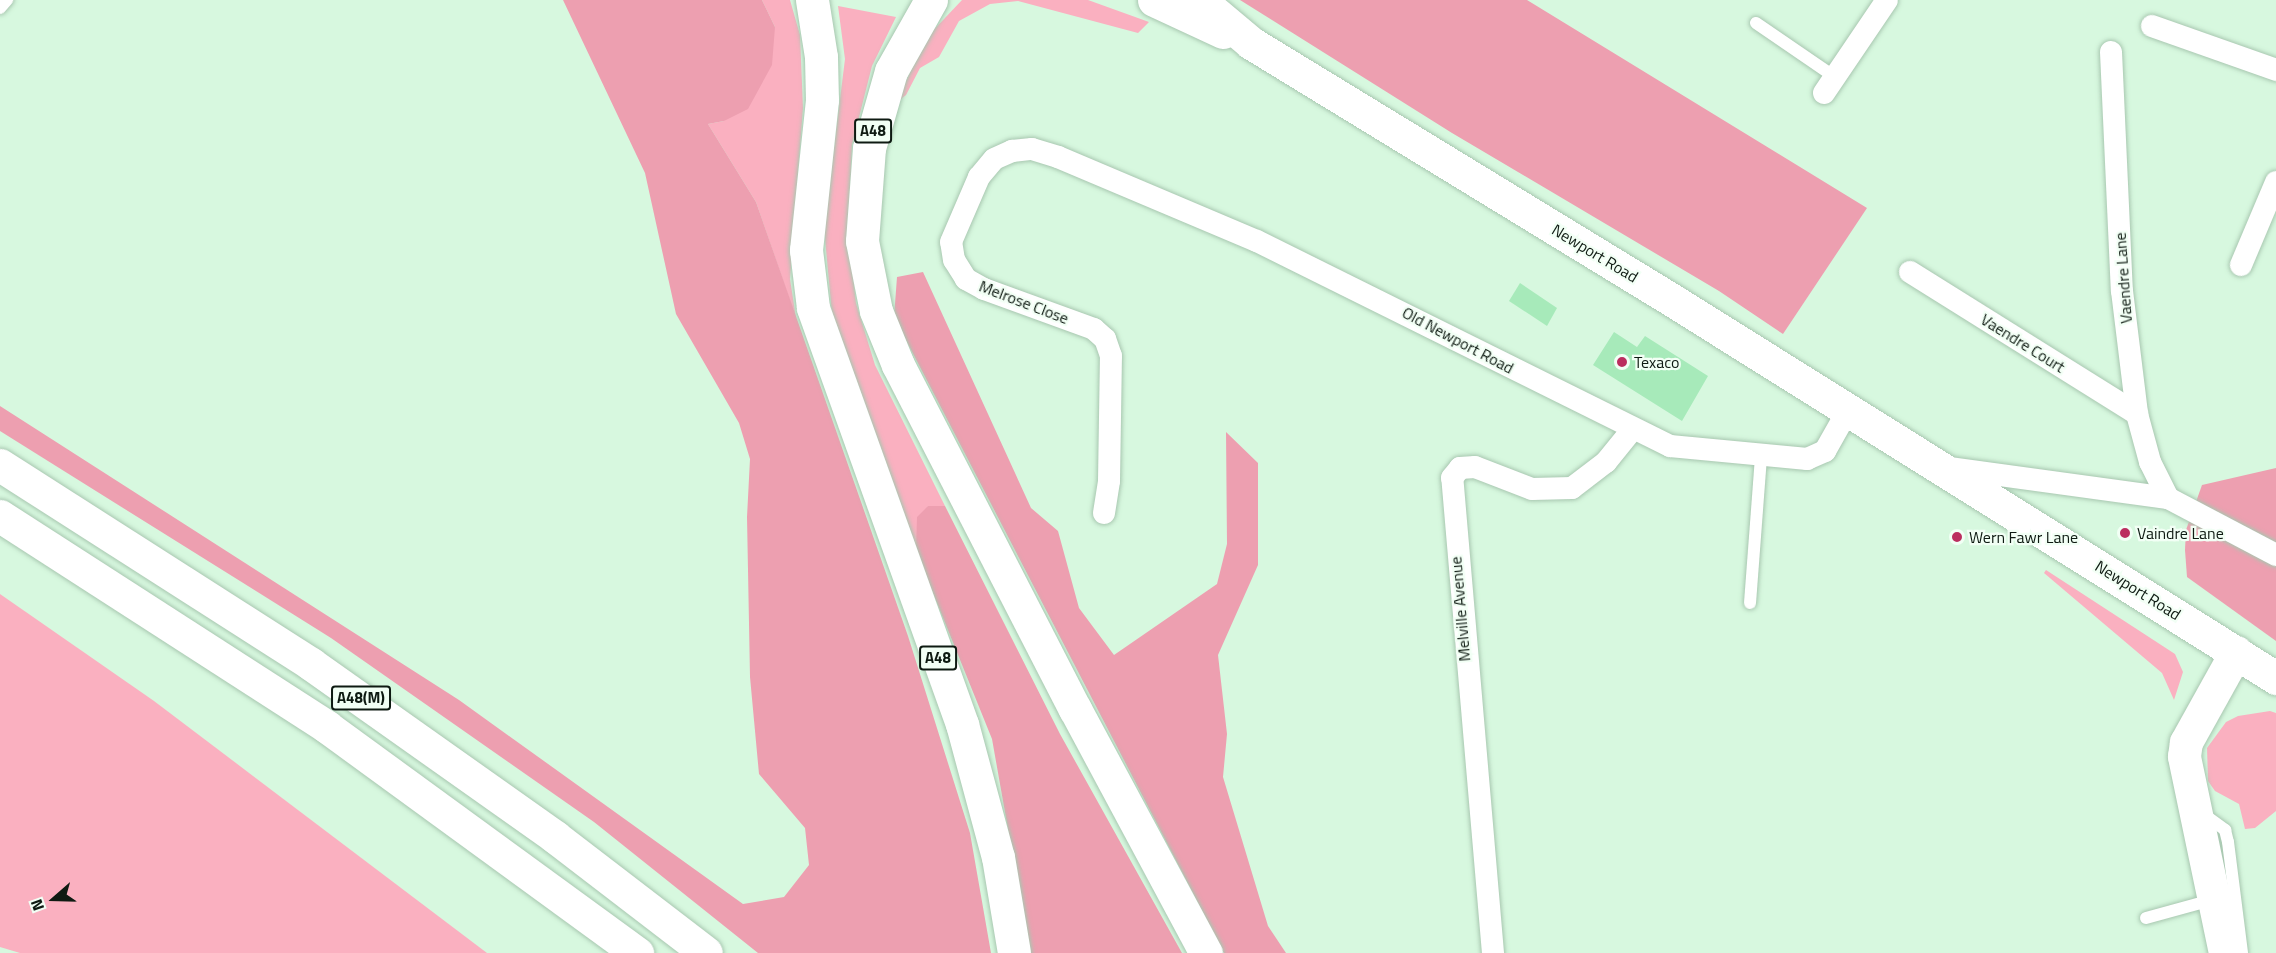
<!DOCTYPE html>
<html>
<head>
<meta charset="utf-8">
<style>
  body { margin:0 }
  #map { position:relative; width:2276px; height:953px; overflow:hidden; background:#d7f8df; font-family:"Titillium Web",sans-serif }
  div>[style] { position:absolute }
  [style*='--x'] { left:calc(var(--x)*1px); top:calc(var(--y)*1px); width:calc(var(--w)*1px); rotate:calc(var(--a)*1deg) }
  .green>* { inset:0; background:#fab0c0 }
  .forest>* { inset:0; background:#ed9fb0 }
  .building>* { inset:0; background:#a7eaba }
  .roads { filter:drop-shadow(0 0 2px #a8c7b0) drop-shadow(0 0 2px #a8c7b0) }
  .lane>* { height:12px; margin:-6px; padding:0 6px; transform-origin:6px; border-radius:6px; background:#fff }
  .street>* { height:22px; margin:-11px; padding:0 11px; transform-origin:11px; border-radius:11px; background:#fff }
  .secondary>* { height:33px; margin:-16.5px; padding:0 16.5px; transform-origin:16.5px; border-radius:16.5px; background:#fff }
  .highway>* { height:33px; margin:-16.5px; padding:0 16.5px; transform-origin:16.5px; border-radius:16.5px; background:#fff }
  .dots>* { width:16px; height:16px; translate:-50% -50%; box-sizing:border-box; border:3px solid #f2fff5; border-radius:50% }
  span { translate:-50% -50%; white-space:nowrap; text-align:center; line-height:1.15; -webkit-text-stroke:4.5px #f2fff5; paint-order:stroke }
  .shield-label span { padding:2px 4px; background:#f2fff5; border:2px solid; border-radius:4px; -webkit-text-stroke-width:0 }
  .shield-label { font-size:15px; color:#0e1a12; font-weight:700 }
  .street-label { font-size:16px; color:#0e1a12 }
  .poi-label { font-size:16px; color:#0e1a12 }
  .left { translate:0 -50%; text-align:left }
  .north { position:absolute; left:24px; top:869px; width:60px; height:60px; -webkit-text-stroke:4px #f2fff5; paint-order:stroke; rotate:250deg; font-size:16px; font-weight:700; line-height:24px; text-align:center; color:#0e1a12 }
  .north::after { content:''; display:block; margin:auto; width:21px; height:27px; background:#0e1a12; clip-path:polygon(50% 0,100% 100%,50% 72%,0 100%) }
</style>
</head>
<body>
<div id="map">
  <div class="green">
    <i style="clip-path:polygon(762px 0,790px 0,800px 35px,803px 108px,790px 279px,796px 318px,756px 202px,708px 124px,724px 121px,775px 27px)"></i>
    <i style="clip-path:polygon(962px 0,1088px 0,1149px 22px,1138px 33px,1018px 1px,990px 4px,959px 21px,939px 57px,920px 68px,906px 95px,896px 103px,926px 38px)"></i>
    <i style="clip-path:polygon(838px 6px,896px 17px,872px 66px,852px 145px,848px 231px,856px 303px,875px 365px,945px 506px,928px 506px,916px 551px,832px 314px,824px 228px,845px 59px)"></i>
    <i style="clip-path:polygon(2046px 570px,2175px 654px,2183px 672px,2174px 700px,2162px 673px,2044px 573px)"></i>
    <i style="clip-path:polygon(0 594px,154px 701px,487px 953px,20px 953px,0 947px)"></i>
    <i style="clip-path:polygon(2270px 711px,2276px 713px,2276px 811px,2255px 828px,2245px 829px,2239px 804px,2215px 791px,2208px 781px,2207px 748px,2226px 722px,2238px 716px)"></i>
  </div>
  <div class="forest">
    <i style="clip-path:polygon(563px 0,762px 0,775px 27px,772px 65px,748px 109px,724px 121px,708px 124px,756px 202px,908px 636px,970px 833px,991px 953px,758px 953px,594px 822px,331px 638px,0 431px,0 406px,459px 700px,743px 904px,784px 897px,809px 865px,805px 828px,759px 774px,750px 677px,747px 517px,750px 459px,739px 423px,676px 314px,645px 173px)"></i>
    <i style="clip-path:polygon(1240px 0,1527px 0,1867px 208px,1783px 334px,1719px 291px,1452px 133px)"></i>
    <i style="clip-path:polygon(923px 272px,1031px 508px,1058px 531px,1079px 608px,1114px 655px,1217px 584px,1227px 544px,1226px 432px,1258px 463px,1258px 565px,1218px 655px,1227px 734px,1223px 777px,1268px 926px,1286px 953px,1224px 953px,894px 317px,897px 277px)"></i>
    <i style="clip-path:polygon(2276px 468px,2276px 641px,2187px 577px,2185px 550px,2186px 530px,2202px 485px)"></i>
    <i style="clip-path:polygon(928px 506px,945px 506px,1060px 734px,1182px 953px,1030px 953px,992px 739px,916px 551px,917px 517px)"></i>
  </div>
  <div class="building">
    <i style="clip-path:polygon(1520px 283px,1557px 308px,1547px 326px,1509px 301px)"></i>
    <i style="clip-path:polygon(1614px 332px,1637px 347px,1645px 336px,1708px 376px,1682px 421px,1593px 365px)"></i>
  </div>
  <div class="roads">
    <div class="lane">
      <i style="--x:0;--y:8;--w:11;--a:-49"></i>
      <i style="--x:1756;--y:23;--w:96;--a:34.4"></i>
      <i style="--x:1750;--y:603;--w:148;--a:-85.7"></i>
      <i style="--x:2202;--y:813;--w:29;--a:36"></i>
      <i style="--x:2225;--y:830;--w:12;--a:76"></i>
      <i style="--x:2228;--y:842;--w:112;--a:82.8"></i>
      <i style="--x:2146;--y:918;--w:68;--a:-15.3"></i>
    </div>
    <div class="street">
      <i style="--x:2152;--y:26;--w:132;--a:19.5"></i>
      <i style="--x:2111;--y:52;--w:239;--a:87.4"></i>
      <i style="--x:2122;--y:291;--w:124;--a:83"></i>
      <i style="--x:2137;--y:414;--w:50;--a:74.8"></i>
      <i style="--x:2150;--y:462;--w:40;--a:63.4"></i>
      <i style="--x:1824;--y:93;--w:112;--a:-55.9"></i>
      <i style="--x:2241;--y:265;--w:90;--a:-67.1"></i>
      <i style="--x:1910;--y:272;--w:268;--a:32"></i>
      <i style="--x:1949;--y:468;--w:221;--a:7.8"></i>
      <i style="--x:2168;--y:498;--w:122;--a:27.8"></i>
      <i style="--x:1104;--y:513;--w:32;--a:-81"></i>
      <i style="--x:1109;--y:481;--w:125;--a:-89.1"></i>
      <i style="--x:1111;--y:356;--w:18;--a:-109"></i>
      <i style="--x:1105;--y:339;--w:15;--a:-138"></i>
      <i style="--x:1094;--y:329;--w:117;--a:-160"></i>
      <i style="--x:984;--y:289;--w:21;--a:-151"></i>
      <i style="--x:966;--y:279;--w:22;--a:-122"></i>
      <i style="--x:954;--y:260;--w:18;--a:-99"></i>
      <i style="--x:951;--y:242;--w:71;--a:-66.7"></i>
      <i style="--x:979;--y:177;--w:23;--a:-50"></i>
      <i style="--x:994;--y:159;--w:20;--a:-24"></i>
      <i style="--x:1012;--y:151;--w:20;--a:-6"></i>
      <i style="--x:1032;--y:149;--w:27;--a:17"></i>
      <i style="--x:1058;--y:157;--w:216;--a:22.9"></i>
      <i style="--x:1257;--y:241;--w:461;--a:26.4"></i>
      <i style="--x:1670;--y:446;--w:138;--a:5.4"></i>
      <i style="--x:1807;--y:459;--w:20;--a:-24"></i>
      <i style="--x:1825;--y:451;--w:45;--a:-60.6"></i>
      <i style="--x:1493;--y:953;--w:477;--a:-94.9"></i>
      <i style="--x:1452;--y:478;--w:13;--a:-51"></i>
      <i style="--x:1460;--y:468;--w:15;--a:-4"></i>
      <i style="--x:1475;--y:467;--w:61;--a:21.1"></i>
      <i style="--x:1532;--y:489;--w:40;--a:-1.4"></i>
      <i style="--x:1572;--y:488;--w:43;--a:-37.4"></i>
      <i style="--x:1606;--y:462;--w:41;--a:-50.9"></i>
    </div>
    <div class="secondary">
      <i style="--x:1154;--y:0;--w:76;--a:24.9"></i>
      <i style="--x:1200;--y:0;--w:67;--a:40.1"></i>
      <i style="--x:1251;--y:43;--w:493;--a:31.4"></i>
      <i style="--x:1672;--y:300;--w:713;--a:32.04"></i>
      <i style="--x:2225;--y:953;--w:201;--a:-101.8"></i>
      <i style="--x:2184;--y:756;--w:14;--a:-82"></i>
      <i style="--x:2186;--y:742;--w:103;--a:-60.9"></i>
    </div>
    <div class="highway">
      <i style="--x:812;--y:0;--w:58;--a:81"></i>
      <i style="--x:821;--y:57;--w:43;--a:88.7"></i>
      <i style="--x:822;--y:100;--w:151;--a:96.1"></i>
      <i style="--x:806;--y:250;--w:58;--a:83.1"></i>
      <i style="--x:813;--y:308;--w:442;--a:70.3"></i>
      <i style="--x:962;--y:724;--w:138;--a:74.9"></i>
      <i style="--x:998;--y:857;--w:97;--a:80.5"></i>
      <i style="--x:931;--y:0;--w:81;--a:119.4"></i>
      <i style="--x:891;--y:71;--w:80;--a:105.9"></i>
      <i style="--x:869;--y:148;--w:93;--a:94.3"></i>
      <i style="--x:862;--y:241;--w:71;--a:78.7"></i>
      <i style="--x:876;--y:311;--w:58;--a:67.8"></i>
      <i style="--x:898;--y:365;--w:387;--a:62.8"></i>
      <i style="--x:1075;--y:709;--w:277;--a:61.8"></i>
      <i style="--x:0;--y:465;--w:369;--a:32.6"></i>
      <i style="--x:311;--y:664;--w:299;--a:35.3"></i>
      <i style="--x:555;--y:837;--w:190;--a:37.5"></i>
      <i style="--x:0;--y:516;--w:389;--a:32.8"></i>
      <i style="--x:327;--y:727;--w:384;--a:36.1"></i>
    </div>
  </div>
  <div class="dots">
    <i style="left:1622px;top:362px;background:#bb2e5f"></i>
    <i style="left:2125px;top:533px;background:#bb2e5f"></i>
    <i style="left:1957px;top:537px;background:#bb2e5f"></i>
  </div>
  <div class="shield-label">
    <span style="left:873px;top:131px">A48</span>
    <span style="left:938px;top:658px">A48</span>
    <span style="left:361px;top:698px">A48(M)</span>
  </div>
  <div class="street-label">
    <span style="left:1595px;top:253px;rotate:31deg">Newport Road</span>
    <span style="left:2123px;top:278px;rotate:-94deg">Vaendre Lane</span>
    <span style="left:1024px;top:302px;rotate:21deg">Melrose Close</span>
    <span style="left:1458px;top:340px;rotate:28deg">Old Newport Road</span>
    <span style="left:2023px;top:343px;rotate:32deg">Vaendre Court</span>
    <span style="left:2138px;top:590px;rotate:32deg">Newport Road</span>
    <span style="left:1460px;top:609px;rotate:-95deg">Melville Avenue</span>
  </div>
  <div class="poi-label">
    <span class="left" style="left:1634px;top:362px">Texaco</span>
    <span class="left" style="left:2137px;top:533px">Vaindre Lane</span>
    <span class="left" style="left:1969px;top:537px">Wern Fawr Lane</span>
  </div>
  <div class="north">N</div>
</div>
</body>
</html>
